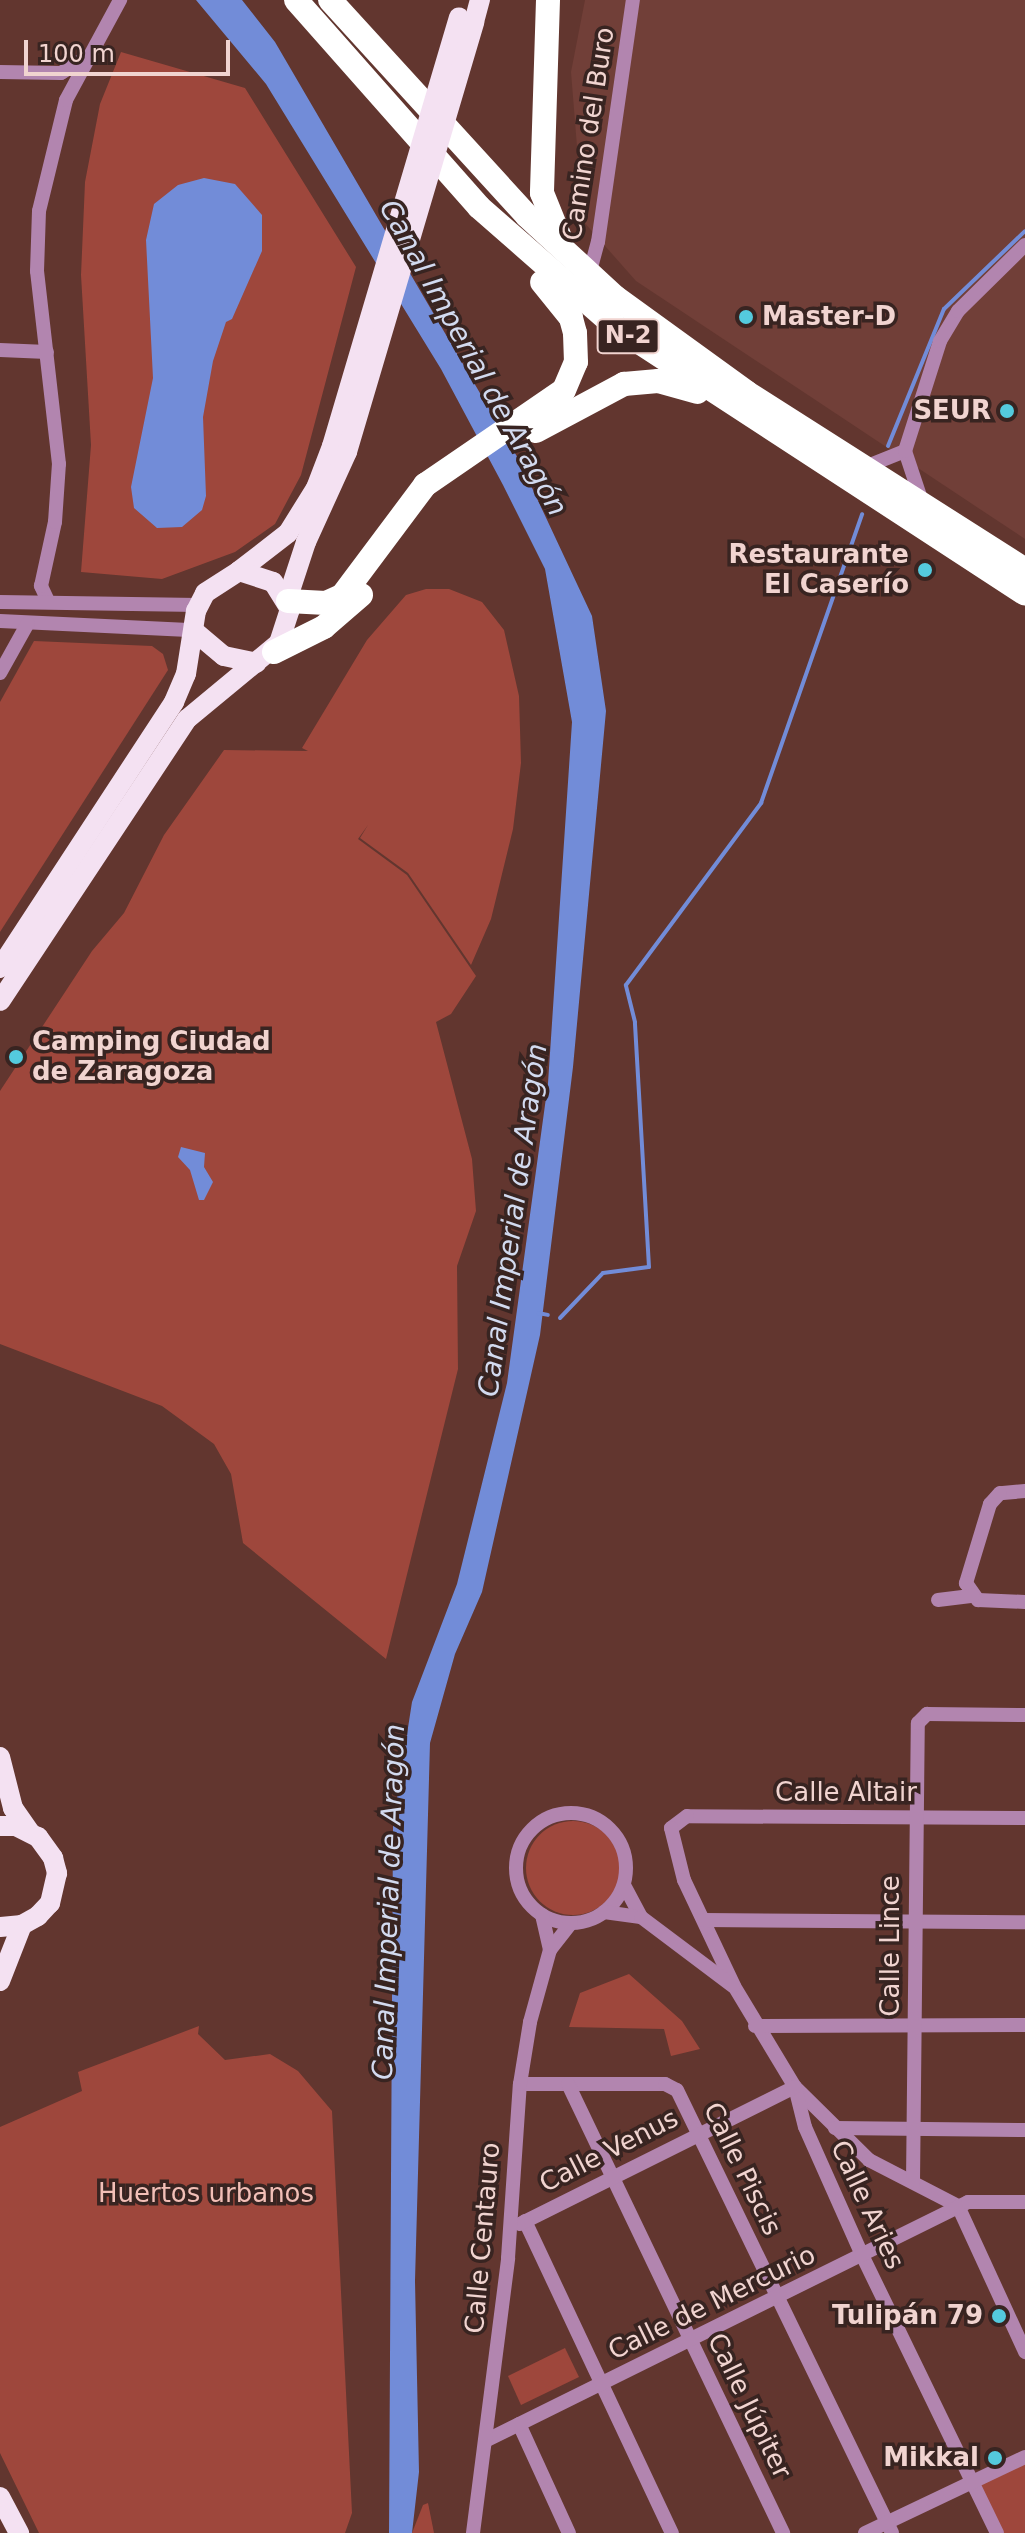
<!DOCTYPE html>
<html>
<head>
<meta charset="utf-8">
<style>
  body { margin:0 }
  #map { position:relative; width:1025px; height:2533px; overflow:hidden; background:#62362f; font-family:"DejaVu Sans",sans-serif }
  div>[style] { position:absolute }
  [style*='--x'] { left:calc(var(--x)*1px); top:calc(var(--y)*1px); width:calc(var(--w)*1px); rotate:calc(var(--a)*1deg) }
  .built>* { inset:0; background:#713f38 }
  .green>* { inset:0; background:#9e473c }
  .round { border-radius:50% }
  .water>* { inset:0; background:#728cd8 }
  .stream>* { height:4px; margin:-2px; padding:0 2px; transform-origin:2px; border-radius:2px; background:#728cd8 }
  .minor>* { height:14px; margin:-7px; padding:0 7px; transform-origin:7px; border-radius:7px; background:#b285af }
  .minor>.ring { margin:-7px; padding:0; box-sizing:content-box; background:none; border:14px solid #b285af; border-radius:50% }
  .major>* { height:20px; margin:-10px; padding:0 10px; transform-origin:10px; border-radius:10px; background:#f4e1f2 }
  .highway>* { height:24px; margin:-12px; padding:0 12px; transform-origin:12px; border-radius:12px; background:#fff }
  .major-bridge>* { height:20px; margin:-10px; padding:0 10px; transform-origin:10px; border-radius:10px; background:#f4e1f2 }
  .dots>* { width:22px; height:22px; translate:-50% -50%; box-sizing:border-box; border:4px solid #382421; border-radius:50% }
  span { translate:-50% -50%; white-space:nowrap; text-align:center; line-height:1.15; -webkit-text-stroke:7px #382421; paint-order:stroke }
  .shield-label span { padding:2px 6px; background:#382421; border:2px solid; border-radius:6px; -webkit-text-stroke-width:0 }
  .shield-label { font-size:24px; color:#f1d4d0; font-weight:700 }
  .street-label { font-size:26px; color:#f1d4d0 }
  .poi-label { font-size:26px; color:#f1d4d0; font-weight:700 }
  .left { translate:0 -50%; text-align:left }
  .right { translate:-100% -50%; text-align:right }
  .park-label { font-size:26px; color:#f2bfb7 }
  .water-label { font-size:28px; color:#d2daef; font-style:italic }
  .scale { position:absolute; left:24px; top:40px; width:206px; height:36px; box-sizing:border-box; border:4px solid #f1d4d0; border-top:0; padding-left:10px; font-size:24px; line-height:28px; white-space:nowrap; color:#f1d4d0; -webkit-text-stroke:6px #382421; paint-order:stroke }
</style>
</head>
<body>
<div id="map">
  <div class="built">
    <i style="clip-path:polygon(585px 0,1025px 0,1025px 539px,636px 281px,583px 221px,571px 72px)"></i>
  </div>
  <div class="green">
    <i style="clip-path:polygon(121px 52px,245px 88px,356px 267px,301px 475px,275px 524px,235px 552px,162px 579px,81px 572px,91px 445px,81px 275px,85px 182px,100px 104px)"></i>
    <i style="clip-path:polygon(426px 589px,449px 589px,482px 602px,504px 630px,519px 696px,521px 763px,513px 829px,491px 919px,471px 965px,408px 873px,360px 838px,368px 825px,358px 839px,407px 875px,476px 976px,451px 1014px,436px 1022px,472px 1159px,476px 1211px,457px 1266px,458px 1369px,386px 1659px,243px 1543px,231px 1474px,214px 1444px,162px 1406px,0 1344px,0 1091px,92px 951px,124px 913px,164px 835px,224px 750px,308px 751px,302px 748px,367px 640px,406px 595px)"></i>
    <i style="clip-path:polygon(34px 641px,152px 646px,163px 654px,168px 670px,0 932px,0 702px)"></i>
    <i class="round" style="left:526px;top:1821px;width:94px;height:94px"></i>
    <i style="clip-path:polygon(629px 1974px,682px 2021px,700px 2049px,671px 2056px,664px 2029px,569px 2027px,580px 1993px)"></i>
    <i style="clip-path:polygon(199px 2026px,198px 2034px,225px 2060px,270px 2054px,298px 2071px,332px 2111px,352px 2513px,345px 2533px,39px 2533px,0 2453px,0 2127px,82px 2091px,78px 2072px)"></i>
    <i style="clip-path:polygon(565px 2348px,579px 2377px,521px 2405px,508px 2376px)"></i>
    <i style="clip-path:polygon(1025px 2457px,1025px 2533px,997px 2533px,973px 2482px)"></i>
    <i style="clip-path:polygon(428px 2503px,434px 2533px,412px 2533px,423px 2505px)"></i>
  </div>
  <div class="water">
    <i style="clip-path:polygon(196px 0,242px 0,275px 42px,519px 460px,592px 616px,606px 711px,573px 1067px,540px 1335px,482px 1592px,455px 1654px,430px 1743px,415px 2281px,419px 2472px,412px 2533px,389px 2533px,393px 1824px,412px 1702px,457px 1584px,507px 1383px,548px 1083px,572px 722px,545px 569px,503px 485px,441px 369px,266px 84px)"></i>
    <i style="clip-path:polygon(204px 178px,235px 184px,262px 215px,262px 251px,232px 319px,226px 322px,213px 361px,203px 417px,206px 496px,202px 510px,182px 527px,157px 528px,134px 508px,131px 487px,153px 378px,146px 240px,154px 204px,178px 185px)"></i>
    <i style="clip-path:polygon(181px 1147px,205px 1153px,204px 1167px,213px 1182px,204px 1200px,199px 1200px,190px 1170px,178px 1157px)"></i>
  </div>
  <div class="stream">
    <i style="--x:888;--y:446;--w:148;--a:-67.8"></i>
    <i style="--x:944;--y:309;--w:112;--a:-43.9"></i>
    <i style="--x:538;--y:1313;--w:10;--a:11"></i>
    <i style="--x:560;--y:1318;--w:62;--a:-46.3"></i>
    <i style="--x:603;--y:1273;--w:46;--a:-7.4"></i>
    <i style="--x:649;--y:1267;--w:245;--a:-93.3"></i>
    <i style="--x:635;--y:1022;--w:38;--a:-104"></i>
    <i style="--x:626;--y:985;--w:227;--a:-53.4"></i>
    <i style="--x:761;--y:803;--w:306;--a:-70.7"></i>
  </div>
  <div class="minor">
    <i style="--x:0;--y:72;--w:61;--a:0.9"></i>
    <i style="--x:61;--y:73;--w:28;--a:-32"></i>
    <i style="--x:589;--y:275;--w:34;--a:-75"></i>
    <i style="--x:598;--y:242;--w:245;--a:-81.8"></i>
    <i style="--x:0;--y:350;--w:47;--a:2.4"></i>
    <i style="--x:865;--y:467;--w:43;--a:-21.8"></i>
    <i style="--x:921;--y:499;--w:51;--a:-108.4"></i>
    <i style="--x:905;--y:451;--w:115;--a:-72.3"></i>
    <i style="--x:940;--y:341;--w:35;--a:-59"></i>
    <i style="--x:958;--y:311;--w:94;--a:-44.6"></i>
    <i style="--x:48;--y:601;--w:17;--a:-115"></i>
    <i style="--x:41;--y:586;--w:66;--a:-77.7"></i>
    <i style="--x:55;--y:522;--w:58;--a:-86.1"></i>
    <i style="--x:59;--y:464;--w:194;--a:-96.5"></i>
    <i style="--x:37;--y:271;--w:60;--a:-88.1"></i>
    <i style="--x:39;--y:211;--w:114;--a:-76.3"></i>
    <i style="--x:66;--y:100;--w:114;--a:-61.6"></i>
    <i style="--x:0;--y:602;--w:198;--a:0.9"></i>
    <i style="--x:0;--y:621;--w:194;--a:2.7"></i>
    <i style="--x:0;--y:673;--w:57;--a:-60.8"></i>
    <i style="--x:1025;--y:1491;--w:25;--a:175"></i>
    <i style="--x:1000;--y:1493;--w:15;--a:132"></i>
    <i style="--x:990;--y:1504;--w:83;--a:106.9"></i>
    <i style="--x:966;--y:1583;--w:21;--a:55"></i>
    <i style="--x:978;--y:1600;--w:47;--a:2.4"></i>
    <i style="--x:938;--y:1600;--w:35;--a:-7"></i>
    <i class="ring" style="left:516px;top:1813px;width:96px;height:96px"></i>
    <i style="--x:1025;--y:1818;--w:338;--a:-179.7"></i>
    <i style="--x:687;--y:1816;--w:20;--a:143"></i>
    <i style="--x:671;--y:1828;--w:54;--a:76"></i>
    <i style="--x:684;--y:1880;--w:117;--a:64.7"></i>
    <i style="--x:734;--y:1986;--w:118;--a:58.9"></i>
    <i style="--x:795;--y:2087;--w:104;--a:44.6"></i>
    <i style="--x:869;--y:2160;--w:100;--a:27.3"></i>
    <i style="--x:958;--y:2206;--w:161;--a:65.3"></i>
    <i style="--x:624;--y:1885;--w:36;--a:62"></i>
    <i style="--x:604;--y:1912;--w:37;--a:8"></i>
    <i style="--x:641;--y:1917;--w:115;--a:36.9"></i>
    <i style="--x:542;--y:1915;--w:36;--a:77"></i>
    <i style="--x:704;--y:1920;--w:321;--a:0.4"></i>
    <i style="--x:755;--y:2026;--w:270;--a:-0.2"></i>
    <i style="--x:520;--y:2084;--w:145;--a:0"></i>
    <i style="--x:665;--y:2084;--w:13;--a:27"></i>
    <i style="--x:677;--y:2090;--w:492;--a:64.1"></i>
    <i style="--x:568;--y:2084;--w:498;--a:64.4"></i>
    <i style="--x:795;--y:2087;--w:41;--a:76"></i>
    <i style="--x:805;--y:2127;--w:140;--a:66"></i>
    <i style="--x:862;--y:2255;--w:309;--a:64.1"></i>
    <i style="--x:835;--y:2128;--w:190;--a:0.6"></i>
    <i style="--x:913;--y:2182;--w:459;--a:-89.4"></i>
    <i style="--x:918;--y:1723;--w:13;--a:-45"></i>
    <i style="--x:927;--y:1714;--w:98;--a:0.6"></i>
    <i style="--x:525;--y:2221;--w:345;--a:64.8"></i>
    <i style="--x:520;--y:2224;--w:307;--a:-26.5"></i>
    <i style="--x:519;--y:2424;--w:120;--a:65.4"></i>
    <i style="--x:485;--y:2441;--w:539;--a:-26.33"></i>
    <i style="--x:968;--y:2202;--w:57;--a:0"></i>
    <i style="--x:473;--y:2533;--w:277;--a:-82.7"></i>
    <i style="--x:508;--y:2258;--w:174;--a:-86.1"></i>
    <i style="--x:520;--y:2084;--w:63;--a:-80.8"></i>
    <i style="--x:530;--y:2022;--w:75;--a:-74.5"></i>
    <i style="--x:550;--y:1950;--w:34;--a:-52"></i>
    <i style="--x:865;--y:2533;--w:177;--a:-25.4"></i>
  </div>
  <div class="major">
    <i style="--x:474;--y:22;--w:23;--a:-75"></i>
    <i style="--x:239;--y:571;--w:62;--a:-37.8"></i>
    <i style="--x:288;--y:533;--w:53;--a:-58.1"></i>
    <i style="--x:316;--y:488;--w:45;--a:-69.1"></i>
    <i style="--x:287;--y:600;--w:61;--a:-71.9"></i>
    <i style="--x:306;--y:542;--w:99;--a:-65.5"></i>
    <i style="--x:194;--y:631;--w:39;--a:40"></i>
    <i style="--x:224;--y:656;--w:33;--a:12"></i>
    <i style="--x:0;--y:968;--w:318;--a:-56.8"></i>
    <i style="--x:174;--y:702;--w:30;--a:-67"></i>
    <i style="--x:186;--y:674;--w:64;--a:-81"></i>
    <i style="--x:196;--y:611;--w:20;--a:-63"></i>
    <i style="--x:205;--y:593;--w:40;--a:-32.9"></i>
    <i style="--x:239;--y:571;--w:36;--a:18"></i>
    <i style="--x:273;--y:582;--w:32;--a:58"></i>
    <i style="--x:290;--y:609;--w:36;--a:108"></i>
    <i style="--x:279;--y:643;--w:119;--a:140.4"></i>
    <i style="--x:187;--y:719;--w:338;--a:123.5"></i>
    <i style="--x:0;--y:1757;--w:53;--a:75.7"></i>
    <i style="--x:13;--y:1808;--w:28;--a:55"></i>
    <i style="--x:0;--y:1826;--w:16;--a:0"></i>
    <i style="--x:16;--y:1826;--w:25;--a:27"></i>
    <i style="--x:38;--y:1837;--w:26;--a:54"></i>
    <i style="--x:53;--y:1858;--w:16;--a:75"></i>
    <i style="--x:57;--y:1873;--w:31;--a:103"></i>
    <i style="--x:50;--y:1903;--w:18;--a:133"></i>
    <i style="--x:38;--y:1916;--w:18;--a:151"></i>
    <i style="--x:22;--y:1925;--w:22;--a:175"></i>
    <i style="--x:0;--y:1981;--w:60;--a:-68.6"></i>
    <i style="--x:0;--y:2497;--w:41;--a:62.2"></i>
  </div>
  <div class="highway">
    <i style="--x:296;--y:0;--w:276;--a:48.5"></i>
    <i style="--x:479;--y:207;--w:182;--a:41.2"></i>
    <i style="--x:616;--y:327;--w:488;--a:33.1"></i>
    <i style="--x:330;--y:0;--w:292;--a:47.6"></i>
    <i style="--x:527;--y:216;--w:120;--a:42.6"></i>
    <i style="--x:615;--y:297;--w:162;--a:35.9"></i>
    <i style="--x:746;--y:392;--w:331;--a:32.5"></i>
    <i style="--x:548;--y:0;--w:193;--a:91.8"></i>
    <i style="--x:542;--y:193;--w:51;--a:68"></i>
    <i style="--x:536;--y:431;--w:100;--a:-28.1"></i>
    <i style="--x:624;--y:384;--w:34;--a:-5"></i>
    <i style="--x:658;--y:381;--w:41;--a:15.4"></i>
    <i style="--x:288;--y:601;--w:38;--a:3"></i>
    <i style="--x:326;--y:603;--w:17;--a:-24"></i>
    <i style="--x:342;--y:596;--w:139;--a:-53.2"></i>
    <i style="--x:425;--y:485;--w:168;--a:-34.4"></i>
    <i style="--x:564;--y:390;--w:30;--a:-67"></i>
    <i style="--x:576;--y:362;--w:29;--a:-92"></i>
    <i style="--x:575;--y:333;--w:16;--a:-105"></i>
    <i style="--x:571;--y:318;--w:46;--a:-128.9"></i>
    <i style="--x:274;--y:652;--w:56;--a:-26.6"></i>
    <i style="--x:324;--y:627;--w:49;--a:-40.9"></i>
  </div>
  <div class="major-bridge">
    <i style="--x:332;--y:446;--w:447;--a:-73.5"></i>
    <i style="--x:347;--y:452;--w:448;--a:-73.5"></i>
  </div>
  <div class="dots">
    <i style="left:746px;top:317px;background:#54cadd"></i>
    <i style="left:1007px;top:411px;background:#54cadd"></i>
    <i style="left:925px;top:570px;background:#54cadd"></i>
    <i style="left:16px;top:1057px;background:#54cadd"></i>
    <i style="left:999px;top:2316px;background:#54cadd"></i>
    <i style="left:995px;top:2458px;background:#54cadd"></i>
  </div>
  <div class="shield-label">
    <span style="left:628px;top:336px">N-2</span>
  </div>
  <div class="street-label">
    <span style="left:589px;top:134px;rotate:-81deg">Camino del Buro</span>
    <span style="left:846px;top:1793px">Calle Altair</span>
    <span style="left:891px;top:1946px;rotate:-90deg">Calle Lince</span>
    <span style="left:609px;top:2151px;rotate:-27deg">Calle Venus</span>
    <span style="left:742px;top:2169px;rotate:64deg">Calle Piscis</span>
    <span style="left:867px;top:2205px;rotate:65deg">Calle Aries</span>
    <span style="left:483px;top:2238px;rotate:-85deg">Calle Centauro</span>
    <span style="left:712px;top:2303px;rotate:-26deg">Calle de Mercurio</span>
    <span style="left:749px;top:2406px;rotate:64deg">Calle Júpiter</span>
  </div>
  <div class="poi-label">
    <span class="left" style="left:762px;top:317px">Master-D</span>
    <span class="right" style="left:991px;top:411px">SEUR</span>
    <span class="right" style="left:909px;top:570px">Restaurante<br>El Caserío</span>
    <span class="left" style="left:32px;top:1057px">Camping Ciudad<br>de Zaragoza</span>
    <span class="right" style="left:983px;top:2316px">Tulipán 79</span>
    <span class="right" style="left:979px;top:2458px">Mikkal</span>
  </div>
  <div class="park-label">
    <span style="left:206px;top:2194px">Huertos urbanos</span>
  </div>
  <div class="water-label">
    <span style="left:473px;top:358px;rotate:61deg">Canal Imperial de Aragón</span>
    <span style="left:513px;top:1220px;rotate:-82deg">Canal Imperial de Aragón</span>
    <span style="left:389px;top:1902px;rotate:-88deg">Canal Imperial de Aragón</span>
  </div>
  <div class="scale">100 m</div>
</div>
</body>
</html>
